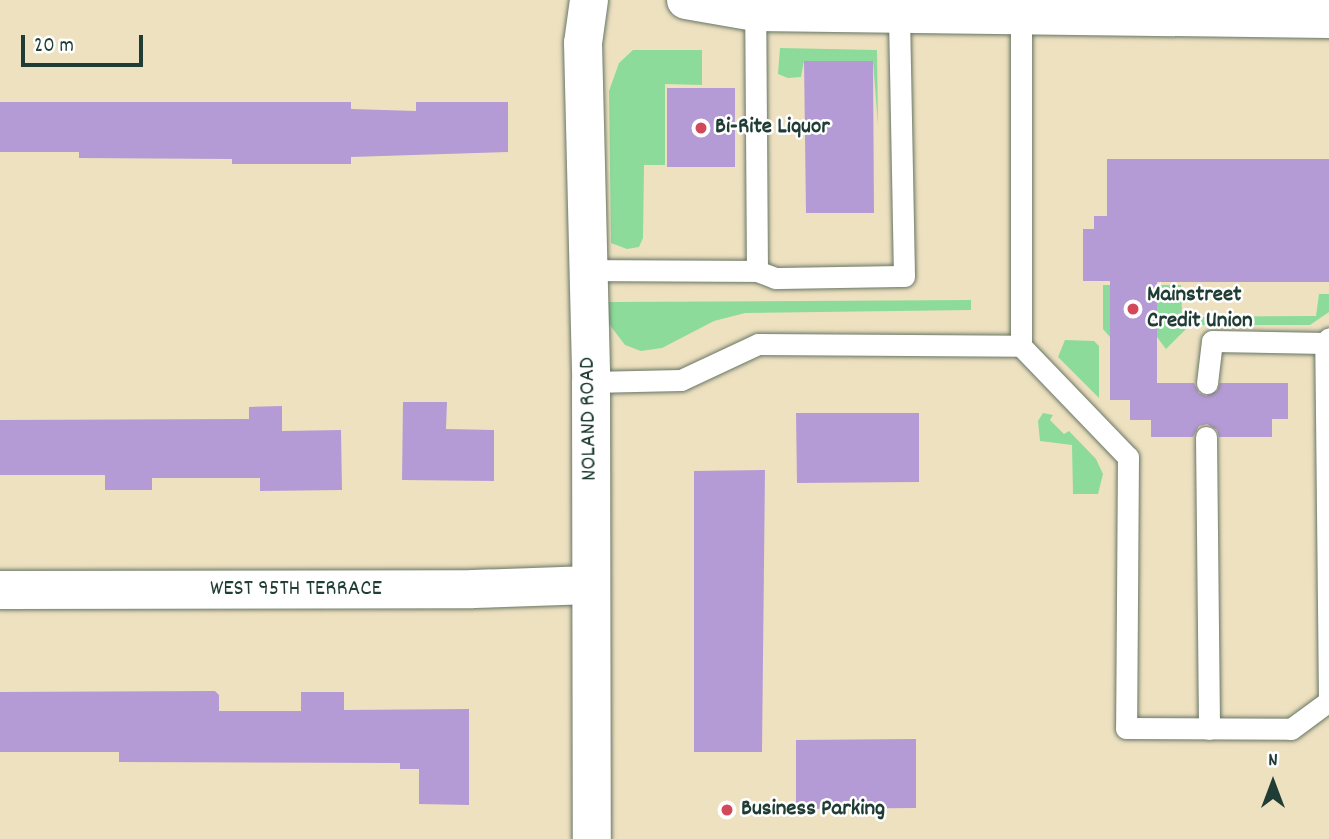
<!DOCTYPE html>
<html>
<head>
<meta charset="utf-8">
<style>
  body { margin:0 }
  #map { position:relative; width:1329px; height:839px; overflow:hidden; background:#eee1c0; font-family:Dekko,sans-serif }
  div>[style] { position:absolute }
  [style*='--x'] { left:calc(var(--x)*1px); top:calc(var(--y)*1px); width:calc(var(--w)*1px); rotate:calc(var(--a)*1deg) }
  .green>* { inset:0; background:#8cdb9a }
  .building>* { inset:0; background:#b59bd5 }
  .roads { filter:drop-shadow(0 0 2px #677665) drop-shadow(0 0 2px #677665) }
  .lane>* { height:21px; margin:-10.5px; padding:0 10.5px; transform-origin:10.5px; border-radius:10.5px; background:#fff }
  .street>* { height:38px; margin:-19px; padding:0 19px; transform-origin:19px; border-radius:19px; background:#fff }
  .secondary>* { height:38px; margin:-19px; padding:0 19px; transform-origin:19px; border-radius:19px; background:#fff }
  .dots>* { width:19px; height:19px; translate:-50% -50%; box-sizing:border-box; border:4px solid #fff; border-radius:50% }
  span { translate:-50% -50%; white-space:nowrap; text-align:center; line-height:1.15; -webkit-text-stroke:5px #fff; paint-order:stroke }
  .poi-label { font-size:23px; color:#1f3d34; font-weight:700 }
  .left { translate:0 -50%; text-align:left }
  .street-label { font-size:23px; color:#1f3d34 }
  .north { position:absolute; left:1238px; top:748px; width:70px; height:70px; -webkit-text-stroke:5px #fff; paint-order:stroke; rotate:0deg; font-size:19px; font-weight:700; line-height:28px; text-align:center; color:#1f3d34 }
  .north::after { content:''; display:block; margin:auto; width:24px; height:32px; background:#1f3d34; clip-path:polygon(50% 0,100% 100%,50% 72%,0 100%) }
  .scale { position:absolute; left:21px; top:35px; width:122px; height:32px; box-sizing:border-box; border:4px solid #1f3d34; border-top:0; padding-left:9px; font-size:21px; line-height:24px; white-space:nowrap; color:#1f3d34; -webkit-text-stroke:5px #fff; paint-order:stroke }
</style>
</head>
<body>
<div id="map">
  <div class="green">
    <i style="clip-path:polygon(780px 48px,877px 50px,878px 126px,873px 61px,804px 61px,801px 77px,788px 78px,778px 74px)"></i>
    <i style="clip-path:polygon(633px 50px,702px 50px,702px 85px,665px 84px,665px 165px,644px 165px,643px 238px,639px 247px,627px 249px,611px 243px,609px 91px,619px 63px)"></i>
    <i style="clip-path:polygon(1103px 285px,1181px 285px,1182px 317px,1316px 316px,1319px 294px,1329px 294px,1329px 312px,1310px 325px,1200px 325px,1187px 328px,1166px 349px,1157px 337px,1110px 337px,1103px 329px)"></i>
    <i style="clip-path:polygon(971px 300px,971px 310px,745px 313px,714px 321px,662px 348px,641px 351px,625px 345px,609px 324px,608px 302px)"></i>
    <i style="clip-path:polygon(1065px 340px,1094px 341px,1099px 346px,1099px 398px,1058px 357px)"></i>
    <i style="clip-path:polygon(1043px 413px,1053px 415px,1050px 420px,1064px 434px,1069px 431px,1096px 459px,1103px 474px,1098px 494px,1073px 494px,1072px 445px,1040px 441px,1038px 421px)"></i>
  </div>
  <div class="building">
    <i style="clip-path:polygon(804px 61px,873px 61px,874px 213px,806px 213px)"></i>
    <i style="clip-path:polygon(667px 88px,735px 88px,735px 167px,667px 167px)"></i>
    <i style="clip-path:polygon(0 102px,351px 102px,351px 109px,416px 111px,416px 102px,508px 102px,508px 152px,351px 157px,351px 164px,232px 164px,232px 159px,79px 158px,79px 152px,0 152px)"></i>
    <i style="clip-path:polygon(1107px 159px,1329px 159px,1329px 282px,1157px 282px,1157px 383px,1194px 383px,1199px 393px,1206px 396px,1217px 391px,1220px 383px,1288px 383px,1288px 419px,1272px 419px,1272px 437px,1219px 437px,1217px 430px,1207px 424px,1199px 426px,1193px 437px,1151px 437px,1151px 420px,1130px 420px,1130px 400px,1110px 400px,1110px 281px,1083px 281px,1083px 229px,1094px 229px,1094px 216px,1107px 216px)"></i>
    <i style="clip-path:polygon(403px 402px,447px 402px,446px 429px,494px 430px,494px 481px,402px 480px)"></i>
    <i style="clip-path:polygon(282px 406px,282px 431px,341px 430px,342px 490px,260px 491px,260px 478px,152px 478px,152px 490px,105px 490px,105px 475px,0 475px,0 420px,249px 419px,249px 407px)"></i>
    <i style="clip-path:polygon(796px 413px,919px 413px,919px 482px,797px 483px)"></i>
    <i style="clip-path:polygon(765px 470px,762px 752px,694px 752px,694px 471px)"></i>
    <i style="clip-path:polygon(215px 691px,219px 695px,219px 711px,301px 711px,301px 692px,344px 692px,344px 710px,469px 709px,469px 805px,419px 804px,419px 769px,400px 769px,400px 763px,119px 762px,119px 752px,0 752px,0 692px)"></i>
    <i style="clip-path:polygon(916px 739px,916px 808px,796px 809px,796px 740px)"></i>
  </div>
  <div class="roads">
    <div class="lane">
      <i style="--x:586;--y:270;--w:171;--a:0.3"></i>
      <i style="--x:757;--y:271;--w:259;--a:-90.4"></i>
      <i style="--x:757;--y:271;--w:19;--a:21"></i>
      <i style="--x:775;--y:278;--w:129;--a:-0.9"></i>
      <i style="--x:904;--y:276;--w:262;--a:-91.1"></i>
      <i style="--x:1021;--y:346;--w:154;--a:46.1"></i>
      <i style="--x:1128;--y:457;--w:271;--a:90.4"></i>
      <i style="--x:1126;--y:728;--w:165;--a:0.3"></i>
      <i style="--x:1291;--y:729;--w:47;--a:-36.4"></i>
      <i style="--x:1329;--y:701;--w:358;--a:-90.6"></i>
      <i style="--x:1325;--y:343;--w:6;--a:-51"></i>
      <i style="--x:591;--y:382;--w:90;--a:-1.3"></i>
      <i style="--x:681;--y:380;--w:85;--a:-25.1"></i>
      <i style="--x:758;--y:344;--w:263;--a:0.4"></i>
      <i style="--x:1021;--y:346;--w:331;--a:-90"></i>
      <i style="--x:1207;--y:383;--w:42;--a:-83.2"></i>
      <i style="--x:1212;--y:341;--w:113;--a:1"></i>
      <i style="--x:1206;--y:437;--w:292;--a:89.4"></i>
    </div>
    <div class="street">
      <i style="--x:589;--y:0;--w:43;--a:97.9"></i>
      <i style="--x:583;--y:43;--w:339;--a:88.6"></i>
      <i style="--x:591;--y:382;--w:457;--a:89.9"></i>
      <i style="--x:0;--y:590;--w:473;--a:-0.1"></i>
      <i style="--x:473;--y:589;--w:118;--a:-1.9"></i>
    </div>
    <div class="secondary">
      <i style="--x:686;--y:0;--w:70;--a:9.9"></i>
      <i style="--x:755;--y:12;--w:574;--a:0.7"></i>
    </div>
  </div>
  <div class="dots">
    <i style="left:701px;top:128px;background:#d1495b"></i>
    <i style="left:1133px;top:309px;background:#d1495b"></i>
    <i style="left:727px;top:810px;background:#d1495b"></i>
  </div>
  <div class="poi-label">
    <span class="left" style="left:715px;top:128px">Bi-Rite Liquor</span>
    <span class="left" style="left:1147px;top:309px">Mainstreet<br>Credit Union</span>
    <span class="left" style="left:741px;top:810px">Business Parking</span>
  </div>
  <div class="street-label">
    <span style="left:590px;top:419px;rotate:-91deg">NOLAND ROAD</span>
    <span style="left:296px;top:590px">WEST 95TH TERRACE</span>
  </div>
  <div class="north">N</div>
  <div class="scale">20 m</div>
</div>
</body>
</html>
